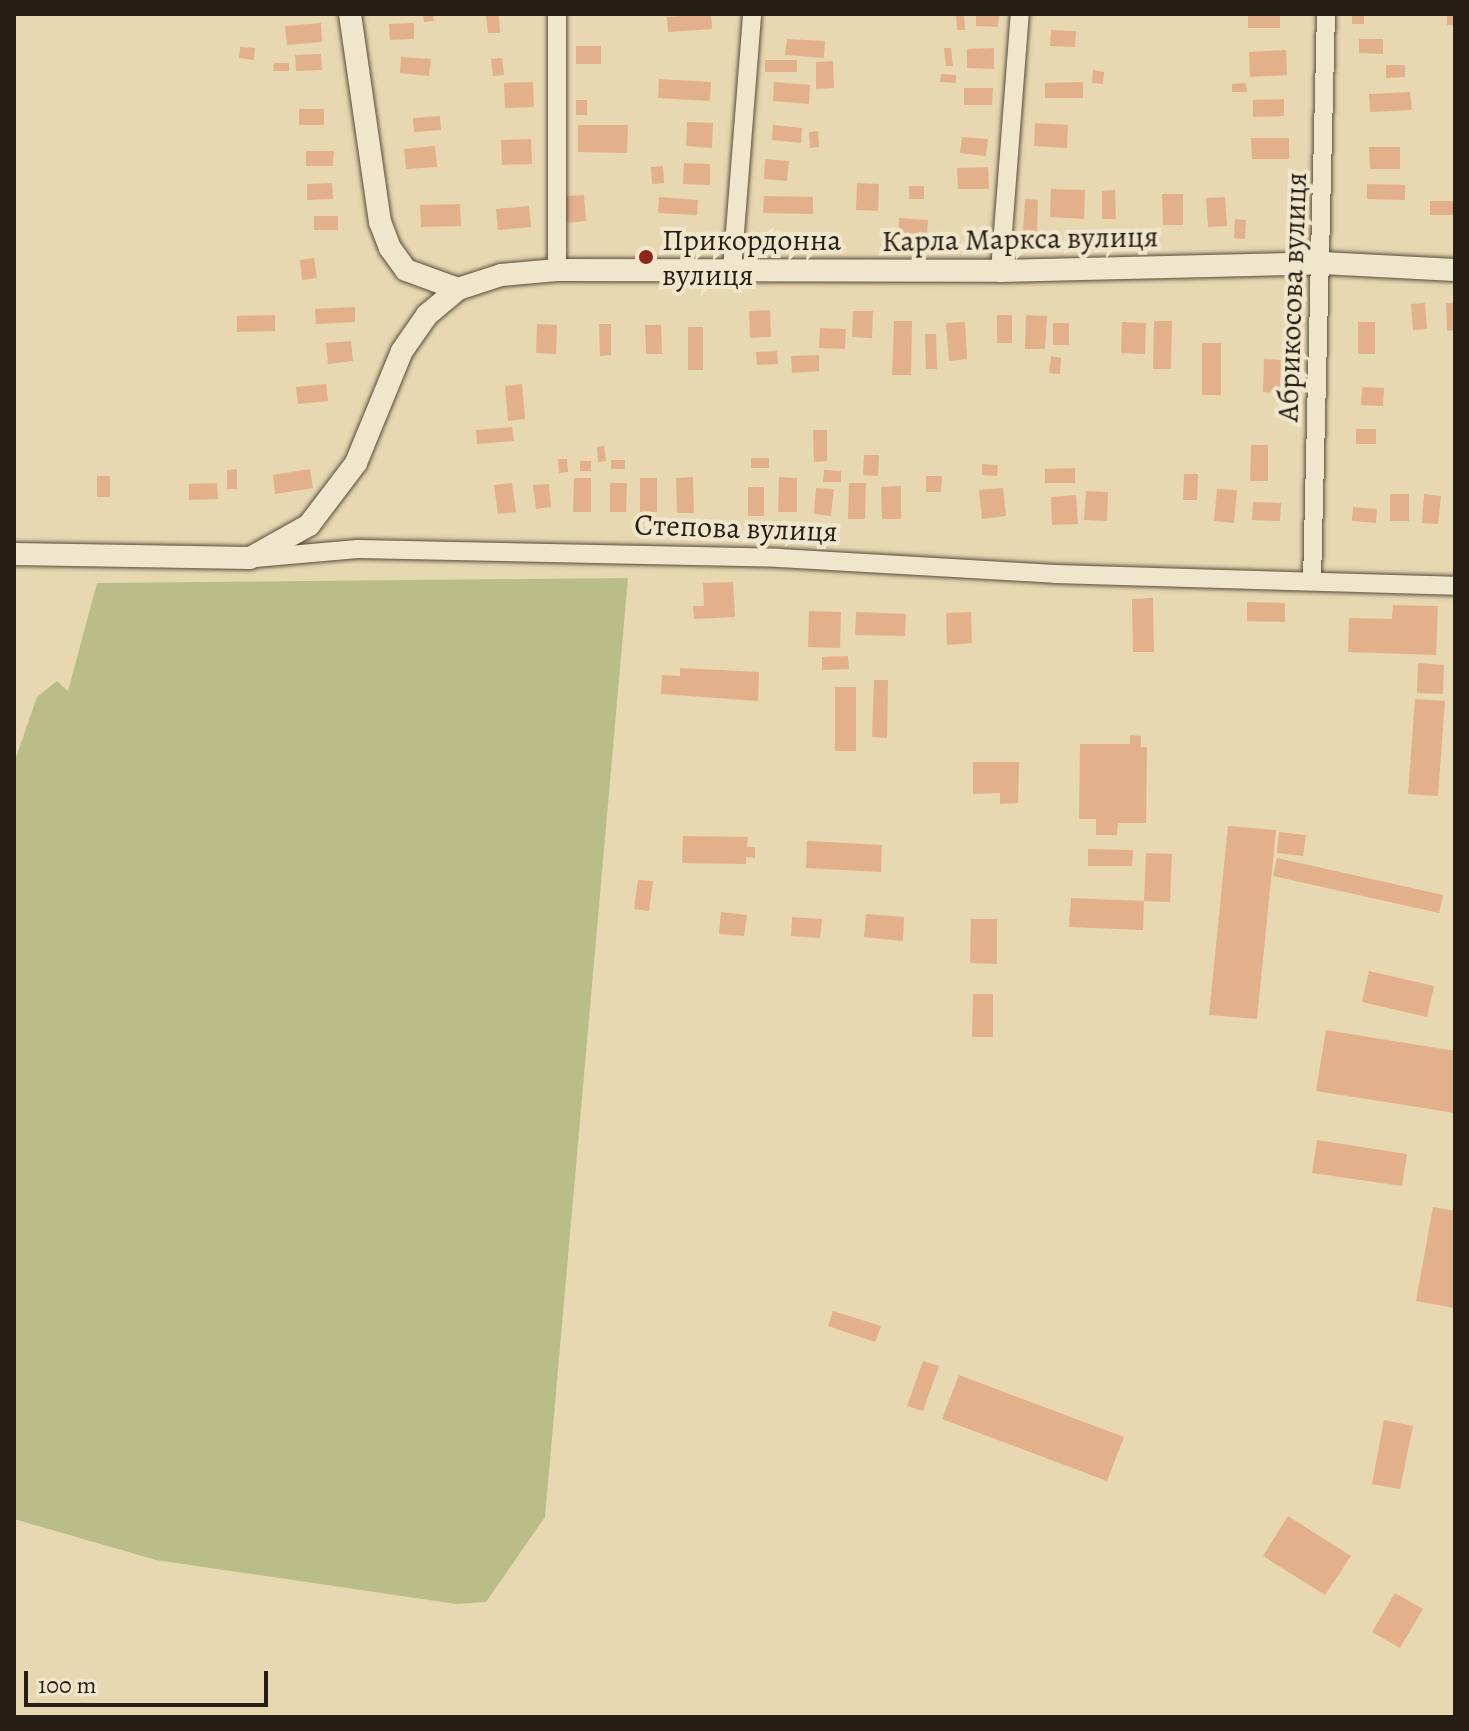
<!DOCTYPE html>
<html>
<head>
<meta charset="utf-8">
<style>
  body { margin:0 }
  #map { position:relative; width:1469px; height:1731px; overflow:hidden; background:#e8d8b1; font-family:Alegreya,serif }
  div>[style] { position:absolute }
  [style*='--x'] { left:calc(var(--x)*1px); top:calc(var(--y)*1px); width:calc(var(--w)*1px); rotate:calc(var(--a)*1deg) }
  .green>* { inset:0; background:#b9be89 }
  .building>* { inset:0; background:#e2b08b }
  .roads { filter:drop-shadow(0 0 2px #564c3c) drop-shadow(0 0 2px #564c3c) }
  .minor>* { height:18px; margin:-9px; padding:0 9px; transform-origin:9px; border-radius:9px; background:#f0e6cc }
  .tertiary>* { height:22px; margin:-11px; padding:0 11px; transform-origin:11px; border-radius:11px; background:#f0e6cc }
  .dots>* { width:22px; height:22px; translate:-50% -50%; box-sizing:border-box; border:4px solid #f0e6cc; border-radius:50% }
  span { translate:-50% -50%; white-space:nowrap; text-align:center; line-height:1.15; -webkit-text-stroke:8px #f0e6cc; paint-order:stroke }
  .street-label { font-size:30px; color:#261d15 }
  .poi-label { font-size:30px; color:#261d15 }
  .left { translate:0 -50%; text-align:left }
  .frame { position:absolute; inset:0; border:16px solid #261d15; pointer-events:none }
  .scale { position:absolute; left:24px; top:1671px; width:244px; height:36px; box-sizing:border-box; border:4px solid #261d15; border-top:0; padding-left:10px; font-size:24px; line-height:28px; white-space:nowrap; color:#261d15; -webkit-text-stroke:6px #f0e6cc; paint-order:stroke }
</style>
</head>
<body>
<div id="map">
  <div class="green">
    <i style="clip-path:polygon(628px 578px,545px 1517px,486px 1602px,456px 1604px,156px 1560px,14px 1519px,14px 763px,37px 697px,57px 681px,68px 691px,97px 583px)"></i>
  </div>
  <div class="building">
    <i style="clip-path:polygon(423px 14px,433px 14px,434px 21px,424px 22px)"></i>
    <i style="clip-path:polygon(711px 14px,712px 29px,668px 32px,667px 17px)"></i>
    <i style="clip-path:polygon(956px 14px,964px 14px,965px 30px,957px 30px)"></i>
    <i style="clip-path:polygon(976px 14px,999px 14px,998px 27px,976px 26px)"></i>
    <i style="clip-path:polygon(1248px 14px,1280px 14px,1280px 28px,1248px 28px)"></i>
    <i style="clip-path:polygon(1352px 14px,1364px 14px,1364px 24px,1352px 24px)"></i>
    <i style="clip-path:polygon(1447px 14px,1455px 14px,1455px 25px,1447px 25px)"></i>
    <i style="clip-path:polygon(499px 15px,500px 33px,488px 33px,486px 16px)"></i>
    <i style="clip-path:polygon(321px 23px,322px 42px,287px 45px,285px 26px)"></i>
    <i style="clip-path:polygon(414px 23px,414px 39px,390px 40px,389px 24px)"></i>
    <i style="clip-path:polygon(1051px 30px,1076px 31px,1075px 47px,1050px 46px)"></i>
    <i style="clip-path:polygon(787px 39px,825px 41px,824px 58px,785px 55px)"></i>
    <i style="clip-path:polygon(1359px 39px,1383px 39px,1383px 54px,1359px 53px)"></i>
    <i style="clip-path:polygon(576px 46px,601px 46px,601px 64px,576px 64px)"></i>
    <i style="clip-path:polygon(240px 47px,255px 48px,254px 60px,239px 58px)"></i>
    <i style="clip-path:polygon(944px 48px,951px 48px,953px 66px,946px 66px)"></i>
    <i style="clip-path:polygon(994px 48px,994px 69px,967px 68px,967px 49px)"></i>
    <i style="clip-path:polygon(1286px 50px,1287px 75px,1250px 77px,1249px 52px)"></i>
    <i style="clip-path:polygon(321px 54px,322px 70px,296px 71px,295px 55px)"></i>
    <i style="clip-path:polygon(401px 57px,431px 59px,429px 76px,400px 73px)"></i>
    <i style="clip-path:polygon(502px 58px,504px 75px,493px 76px,491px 59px)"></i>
    <i style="clip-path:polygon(765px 60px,797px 60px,797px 72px,765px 72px)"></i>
    <i style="clip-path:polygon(833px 61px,834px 88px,816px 89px,816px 62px)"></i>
    <i style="clip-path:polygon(274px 63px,289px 63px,289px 71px,273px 71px)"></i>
    <i style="clip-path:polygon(1386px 65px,1405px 65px,1405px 77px,1386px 78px)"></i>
    <i style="clip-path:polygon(1093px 70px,1104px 72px,1103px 84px,1092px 83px)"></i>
    <i style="clip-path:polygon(941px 74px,956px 75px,956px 83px,940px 82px)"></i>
    <i style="clip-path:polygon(659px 79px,711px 82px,710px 101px,658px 98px)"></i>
    <i style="clip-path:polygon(533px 82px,534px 107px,505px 108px,504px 83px)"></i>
    <i style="clip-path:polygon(774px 82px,810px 85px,809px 104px,773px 101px)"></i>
    <i style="clip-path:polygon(1083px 82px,1083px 98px,1045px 98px,1045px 83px)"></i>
    <i style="clip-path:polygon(1246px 83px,1247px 92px,1232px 92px,1232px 84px)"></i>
    <i style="clip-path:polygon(964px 88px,993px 88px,992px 105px,964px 105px)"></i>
    <i style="clip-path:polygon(1410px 92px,1412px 110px,1370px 112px,1369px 94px)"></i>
    <i style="clip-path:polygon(1284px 99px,1284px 116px,1253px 117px,1253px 100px)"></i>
    <i style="clip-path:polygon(576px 100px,587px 100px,587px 115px,576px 115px)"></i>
    <i style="clip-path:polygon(299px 109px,324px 109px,324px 125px,299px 125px)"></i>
    <i style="clip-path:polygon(440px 116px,441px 130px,414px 132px,413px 118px)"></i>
    <i style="clip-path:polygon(687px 122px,713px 123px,712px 148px,686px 146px)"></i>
    <i style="clip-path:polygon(1035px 123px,1068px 125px,1067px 148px,1034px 146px)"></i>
    <i style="clip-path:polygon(578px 125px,628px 125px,627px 153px,578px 152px)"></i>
    <i style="clip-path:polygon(773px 125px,802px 128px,801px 143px,772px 140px)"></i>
    <i style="clip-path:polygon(818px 131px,819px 147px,810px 148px,809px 132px)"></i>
    <i style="clip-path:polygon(962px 137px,988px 139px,986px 156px,960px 153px)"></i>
    <i style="clip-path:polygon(1251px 138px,1289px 138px,1289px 159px,1252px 159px)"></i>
    <i style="clip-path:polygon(531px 139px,532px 164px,502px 165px,501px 140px)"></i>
    <i style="clip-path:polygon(435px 146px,437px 167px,406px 169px,404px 149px)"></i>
    <i style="clip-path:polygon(1369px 147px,1400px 147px,1400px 169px,1370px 169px)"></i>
    <i style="clip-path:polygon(306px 151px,334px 151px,333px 166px,306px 166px)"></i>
    <i style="clip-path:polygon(765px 159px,789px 161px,787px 181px,764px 179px)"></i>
    <i style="clip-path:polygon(684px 163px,710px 164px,710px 185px,683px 184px)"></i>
    <i style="clip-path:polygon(663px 166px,664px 183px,652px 184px,651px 167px)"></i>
    <i style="clip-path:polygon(988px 167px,989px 189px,958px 189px,957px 168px)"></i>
    <i style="clip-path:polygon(332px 183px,333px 199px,307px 200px,307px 184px)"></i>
    <i style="clip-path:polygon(857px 183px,879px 184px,878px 211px,856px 210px)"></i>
    <i style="clip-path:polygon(1367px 184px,1405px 185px,1405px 200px,1367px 199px)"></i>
    <i style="clip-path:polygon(909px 186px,924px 186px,924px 199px,909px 199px)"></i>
    <i style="clip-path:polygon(1051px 189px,1085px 190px,1084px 219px,1050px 217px)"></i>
    <i style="clip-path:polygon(1115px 190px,1116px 219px,1102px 219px,1102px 191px)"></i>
    <i style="clip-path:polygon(1162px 194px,1183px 194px,1183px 225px,1163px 225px)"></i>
    <i style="clip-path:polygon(584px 195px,586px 221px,566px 223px,564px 196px)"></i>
    <i style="clip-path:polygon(764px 196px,813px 197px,813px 214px,763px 213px)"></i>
    <i style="clip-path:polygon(659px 197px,698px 200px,697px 215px,658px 213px)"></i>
    <i style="clip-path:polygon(1225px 197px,1227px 226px,1208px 227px,1206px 198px)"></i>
    <i style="clip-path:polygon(1025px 199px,1038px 200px,1037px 234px,1023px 233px)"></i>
    <i style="clip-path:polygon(1430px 201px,1455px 201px,1455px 215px,1430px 215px)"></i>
    <i style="clip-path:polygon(460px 204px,461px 226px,421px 227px,420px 205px)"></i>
    <i style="clip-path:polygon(529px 206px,531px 227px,498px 230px,496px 209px)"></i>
    <i style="clip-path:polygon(314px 216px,338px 216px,338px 230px,314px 230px)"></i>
    <i style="clip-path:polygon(899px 218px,928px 220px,927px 235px,898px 233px)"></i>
    <i style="clip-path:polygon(1235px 219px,1246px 220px,1245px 239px,1234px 238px)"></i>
    <i style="clip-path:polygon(314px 258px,317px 278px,302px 280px,300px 260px)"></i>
    <i style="clip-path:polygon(1425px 303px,1427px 329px,1413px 330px,1411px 304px)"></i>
    <i style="clip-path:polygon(1446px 303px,1455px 303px,1455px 330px,1447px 331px)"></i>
    <i style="clip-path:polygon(355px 307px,355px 322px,316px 324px,315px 309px)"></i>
    <i style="clip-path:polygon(770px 310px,771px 337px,750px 338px,749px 311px)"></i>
    <i style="clip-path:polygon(853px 311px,873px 311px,872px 338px,852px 337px)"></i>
    <i style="clip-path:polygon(275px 315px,275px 331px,237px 332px,237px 316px)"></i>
    <i style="clip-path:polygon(997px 315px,1012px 315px,1012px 343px,997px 343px)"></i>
    <i style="clip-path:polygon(1026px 315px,1047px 316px,1045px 349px,1025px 349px)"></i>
    <i style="clip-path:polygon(894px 321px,912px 321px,911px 375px,892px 375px)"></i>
    <i style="clip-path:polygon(1154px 321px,1172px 321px,1171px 369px,1153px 369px)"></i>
    <i style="clip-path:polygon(965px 322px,967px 359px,949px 361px,946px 323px)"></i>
    <i style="clip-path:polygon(1122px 322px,1146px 323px,1145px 354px,1121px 353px)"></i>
    <i style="clip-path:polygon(1358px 322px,1375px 322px,1375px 354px,1358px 354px)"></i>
    <i style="clip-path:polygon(1053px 323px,1069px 323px,1069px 345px,1053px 345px)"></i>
    <i style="clip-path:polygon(537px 324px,557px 325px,556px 354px,536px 353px)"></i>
    <i style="clip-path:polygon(599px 324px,611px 324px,611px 355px,600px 356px)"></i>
    <i style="clip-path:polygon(645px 325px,661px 325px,662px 354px,646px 354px)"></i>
    <i style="clip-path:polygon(688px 327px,703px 327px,703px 370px,688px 370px)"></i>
    <i style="clip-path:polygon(820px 328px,846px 329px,845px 349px,819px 348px)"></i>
    <i style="clip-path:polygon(925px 334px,936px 334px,937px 369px,926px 369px)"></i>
    <i style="clip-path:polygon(351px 341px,353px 361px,328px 364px,326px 343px)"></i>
    <i style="clip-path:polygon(1202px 343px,1221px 343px,1221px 395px,1202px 395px)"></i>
    <i style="clip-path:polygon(777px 351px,778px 364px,757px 365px,756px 352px)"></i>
    <i style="clip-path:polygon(819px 355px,819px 371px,792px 373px,791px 356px)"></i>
    <i style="clip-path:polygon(1051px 356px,1061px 358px,1060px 374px,1049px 373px)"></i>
    <i style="clip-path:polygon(1264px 359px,1281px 360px,1280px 393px,1263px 392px)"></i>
    <i style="clip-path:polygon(326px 384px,328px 401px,298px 404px,296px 387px)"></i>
    <i style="clip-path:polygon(522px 384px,525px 419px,508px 421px,505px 386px)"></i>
    <i style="clip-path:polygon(1362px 387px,1384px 388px,1383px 406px,1361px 405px)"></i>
    <i style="clip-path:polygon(512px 427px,514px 441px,477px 444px,476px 430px)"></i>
    <i style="clip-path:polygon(1356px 429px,1376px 429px,1376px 444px,1356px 444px)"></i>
    <i style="clip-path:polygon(813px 430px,827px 430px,827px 461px,814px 462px)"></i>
    <i style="clip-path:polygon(1251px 445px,1268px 445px,1268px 481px,1250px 481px)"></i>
    <i style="clip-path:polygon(604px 446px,606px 461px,598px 462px,597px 447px)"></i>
    <i style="clip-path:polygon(864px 455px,879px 455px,878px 476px,863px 475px)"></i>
    <i style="clip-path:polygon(751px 458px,769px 458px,769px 468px,751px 468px)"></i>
    <i style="clip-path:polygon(558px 459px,567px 459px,568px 472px,559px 473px)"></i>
    <i style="clip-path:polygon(611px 460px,625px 460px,625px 469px,611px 469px)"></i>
    <i style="clip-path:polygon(580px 461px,591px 461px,591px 471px,580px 471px)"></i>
    <i style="clip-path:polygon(982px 464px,998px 465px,997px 476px,982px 475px)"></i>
    <i style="clip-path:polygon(1075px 468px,1075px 483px,1045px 483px,1045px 469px)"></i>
    <i style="clip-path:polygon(237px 469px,237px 489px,227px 489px,227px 470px)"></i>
    <i style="clip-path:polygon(310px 469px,313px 488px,275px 494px,273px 475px)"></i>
    <i style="clip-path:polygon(824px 470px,841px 471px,841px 482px,823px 482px)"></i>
    <i style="clip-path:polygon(1184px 474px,1198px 474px,1197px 500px,1183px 500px)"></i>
    <i style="clip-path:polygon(97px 476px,110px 476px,110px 497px,97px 497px)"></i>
    <i style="clip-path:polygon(926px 476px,942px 476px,941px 492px,926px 492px)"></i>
    <i style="clip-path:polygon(693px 477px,694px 513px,677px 513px,676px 478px)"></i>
    <i style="clip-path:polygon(779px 477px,797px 478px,797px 512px,778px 512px)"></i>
    <i style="clip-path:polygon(574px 478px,591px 478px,591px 512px,573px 512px)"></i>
    <i style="clip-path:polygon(640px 478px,657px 478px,657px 512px,640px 512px)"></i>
    <i style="clip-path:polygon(217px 483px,218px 499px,189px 500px,189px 484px)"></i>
    <i style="clip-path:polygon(512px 483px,516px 512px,498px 514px,494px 485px)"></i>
    <i style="clip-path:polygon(610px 483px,627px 483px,626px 512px,610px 512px)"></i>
    <i style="clip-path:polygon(849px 483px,866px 483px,865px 519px,848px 519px)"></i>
    <i style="clip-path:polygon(549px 484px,551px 507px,536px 509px,533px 485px)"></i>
    <i style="clip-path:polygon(901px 486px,901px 519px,882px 519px,881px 487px)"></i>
    <i style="clip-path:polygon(748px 487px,764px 487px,764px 516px,748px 516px)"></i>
    <i style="clip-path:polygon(816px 488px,834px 489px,831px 516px,814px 514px)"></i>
    <i style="clip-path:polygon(1003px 488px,1006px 516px,982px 519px,979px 490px)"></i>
    <i style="clip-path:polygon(1217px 489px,1237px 490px,1234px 523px,1214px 521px)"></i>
    <i style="clip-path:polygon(1086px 491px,1108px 492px,1107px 521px,1084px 520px)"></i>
    <i style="clip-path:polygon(1390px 494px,1409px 494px,1409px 521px,1390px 521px)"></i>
    <i style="clip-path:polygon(1424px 494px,1441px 496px,1438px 524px,1422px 523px)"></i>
    <i style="clip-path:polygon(1076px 495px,1078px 524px,1052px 525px,1051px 497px)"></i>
    <i style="clip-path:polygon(1253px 502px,1281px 503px,1280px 521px,1252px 520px)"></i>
    <i style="clip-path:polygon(1353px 507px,1377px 509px,1376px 523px,1352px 521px)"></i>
    <i style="clip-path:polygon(733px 582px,735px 617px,694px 619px,693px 606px,704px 606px,703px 583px)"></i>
    <i style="clip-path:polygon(1153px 598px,1154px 652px,1133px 652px,1132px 599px)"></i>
    <i style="clip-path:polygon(1247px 602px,1285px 603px,1285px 622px,1247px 621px)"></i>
    <i style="clip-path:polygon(1393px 605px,1438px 606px,1436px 655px,1348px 652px,1349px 618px,1392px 619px)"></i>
    <i style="clip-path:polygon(809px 611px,841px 612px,840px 648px,808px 647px)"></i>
    <i style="clip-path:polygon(856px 612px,906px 614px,905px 636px,855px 635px)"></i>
    <i style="clip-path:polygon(971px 612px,972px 643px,947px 645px,946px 613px)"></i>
    <i style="clip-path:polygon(848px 656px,849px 669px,822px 670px,822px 657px)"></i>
    <i style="clip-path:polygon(1418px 663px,1444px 665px,1443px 694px,1417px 693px)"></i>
    <i style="clip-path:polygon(680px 668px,759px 672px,758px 701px,661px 694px,662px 675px,680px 676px)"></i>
    <i style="clip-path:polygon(874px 680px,888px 680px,887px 738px,872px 737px)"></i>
    <i style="clip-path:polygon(835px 687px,856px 687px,856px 751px,835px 751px)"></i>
    <i style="clip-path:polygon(1415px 699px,1445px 701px,1438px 796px,1408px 794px)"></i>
    <i style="clip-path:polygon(1130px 735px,1141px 736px,1141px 747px,1147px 747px,1146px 823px,1118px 823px,1117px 835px,1096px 835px,1096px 819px,1079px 819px,1080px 744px,1130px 744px)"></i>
    <i style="clip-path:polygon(973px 762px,1019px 762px,1018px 803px,1000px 804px,1000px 793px,973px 794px)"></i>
    <i style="clip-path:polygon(1228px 826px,1276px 830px,1257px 1019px,1209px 1015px)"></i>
    <i style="clip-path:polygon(1279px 832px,1306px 835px,1303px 856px,1277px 853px)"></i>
    <i style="clip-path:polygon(683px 836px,748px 837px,747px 847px,755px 847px,755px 858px,746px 857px,746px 864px,682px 863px)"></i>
    <i style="clip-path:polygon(807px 841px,882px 845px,881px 872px,806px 868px)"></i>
    <i style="clip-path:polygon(1088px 849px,1133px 850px,1132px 866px,1088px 866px)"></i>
    <i style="clip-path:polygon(1146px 853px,1172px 854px,1170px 902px,1144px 901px)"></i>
    <i style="clip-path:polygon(1277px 858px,1443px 895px,1439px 913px,1273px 876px)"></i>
    <i style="clip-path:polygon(638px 880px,653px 881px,649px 911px,634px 909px)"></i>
    <i style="clip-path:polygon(1071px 898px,1144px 901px,1143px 930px,1069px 927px)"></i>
    <i style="clip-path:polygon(721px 912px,747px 915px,744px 936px,719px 934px)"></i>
    <i style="clip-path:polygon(866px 914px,904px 917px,903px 941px,864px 937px)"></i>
    <i style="clip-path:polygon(792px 917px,822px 919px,820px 938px,791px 936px)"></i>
    <i style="clip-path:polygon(971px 919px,997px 919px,997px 964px,970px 963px)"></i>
    <i style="clip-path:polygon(1369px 971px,1434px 986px,1427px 1017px,1362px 1002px)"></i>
    <i style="clip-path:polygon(973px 994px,993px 994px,993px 1037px,972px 1037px)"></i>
    <i style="clip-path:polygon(1326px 1030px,1455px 1051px,1455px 1113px,1316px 1091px)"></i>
    <i style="clip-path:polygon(1317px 1140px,1407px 1154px,1402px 1186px,1312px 1173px)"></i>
    <i style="clip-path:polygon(1433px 1207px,1455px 1211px,1455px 1308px,1416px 1301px)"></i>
    <i style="clip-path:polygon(833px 1311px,881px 1326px,875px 1342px,828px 1326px)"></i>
    <i style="clip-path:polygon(923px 1361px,939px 1366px,923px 1411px,907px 1406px)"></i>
    <i style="clip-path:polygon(959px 1375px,1124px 1437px,1107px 1481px,942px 1419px)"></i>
    <i style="clip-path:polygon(1384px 1420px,1413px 1426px,1400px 1489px,1372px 1484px)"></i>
    <i style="clip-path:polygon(1288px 1516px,1351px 1556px,1325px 1595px,1263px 1556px)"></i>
    <i style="clip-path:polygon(1395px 1593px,1423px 1609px,1400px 1648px,1372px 1632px)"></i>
  </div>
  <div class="roads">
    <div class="minor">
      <i style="--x:557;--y:14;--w:256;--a:90"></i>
      <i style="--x:732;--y:270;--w:257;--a:-85.5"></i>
      <i style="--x:1000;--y:271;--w:258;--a:-85.6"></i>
      <i style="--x:255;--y:558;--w:103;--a:-5"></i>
      <i style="--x:358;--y:549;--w:421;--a:1.2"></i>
      <i style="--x:779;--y:558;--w:276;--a:3.3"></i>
      <i style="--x:1055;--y:574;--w:400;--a:1.7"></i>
      <i style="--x:1312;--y:581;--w:567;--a:-88.59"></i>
    </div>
    <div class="tertiary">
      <i style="--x:350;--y:14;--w:210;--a:81.8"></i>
      <i style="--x:380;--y:222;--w:28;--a:69"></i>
      <i style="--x:390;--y:248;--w:27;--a:54"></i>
      <i style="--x:406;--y:270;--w:55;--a:20.1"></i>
      <i style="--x:14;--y:554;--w:236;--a:1"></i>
      <i style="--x:250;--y:558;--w:68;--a:-29.2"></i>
      <i style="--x:309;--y:525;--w:78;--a:-52.8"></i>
      <i style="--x:356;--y:463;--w:121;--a:-67.7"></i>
      <i style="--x:402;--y:351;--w:44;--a:-55.2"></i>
      <i style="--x:427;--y:315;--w:40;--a:-40"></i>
      <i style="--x:458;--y:289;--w:45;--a:-18"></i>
      <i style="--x:501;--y:275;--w:56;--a:-5.1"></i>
      <i style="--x:557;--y:270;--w:443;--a:0.1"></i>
      <i style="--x:1000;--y:271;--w:322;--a:-1.4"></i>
      <i style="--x:1322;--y:263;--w:133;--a:3"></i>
    </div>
  </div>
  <div class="dots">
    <i style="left:646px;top:257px;background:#8f2418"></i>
  </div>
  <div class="street-label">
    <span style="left:1020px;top:239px;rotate:-1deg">Карла Маркса вулиця</span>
    <span style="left:1292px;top:297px;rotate:-88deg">Абрикосова вулиця</span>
    <span style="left:736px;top:528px;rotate:2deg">Степова вулиця</span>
  </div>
  <div class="poi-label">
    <span class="left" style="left:662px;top:257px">Прикордонна<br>вулиця</span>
  </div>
  <div class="frame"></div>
  <div class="scale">100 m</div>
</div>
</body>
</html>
